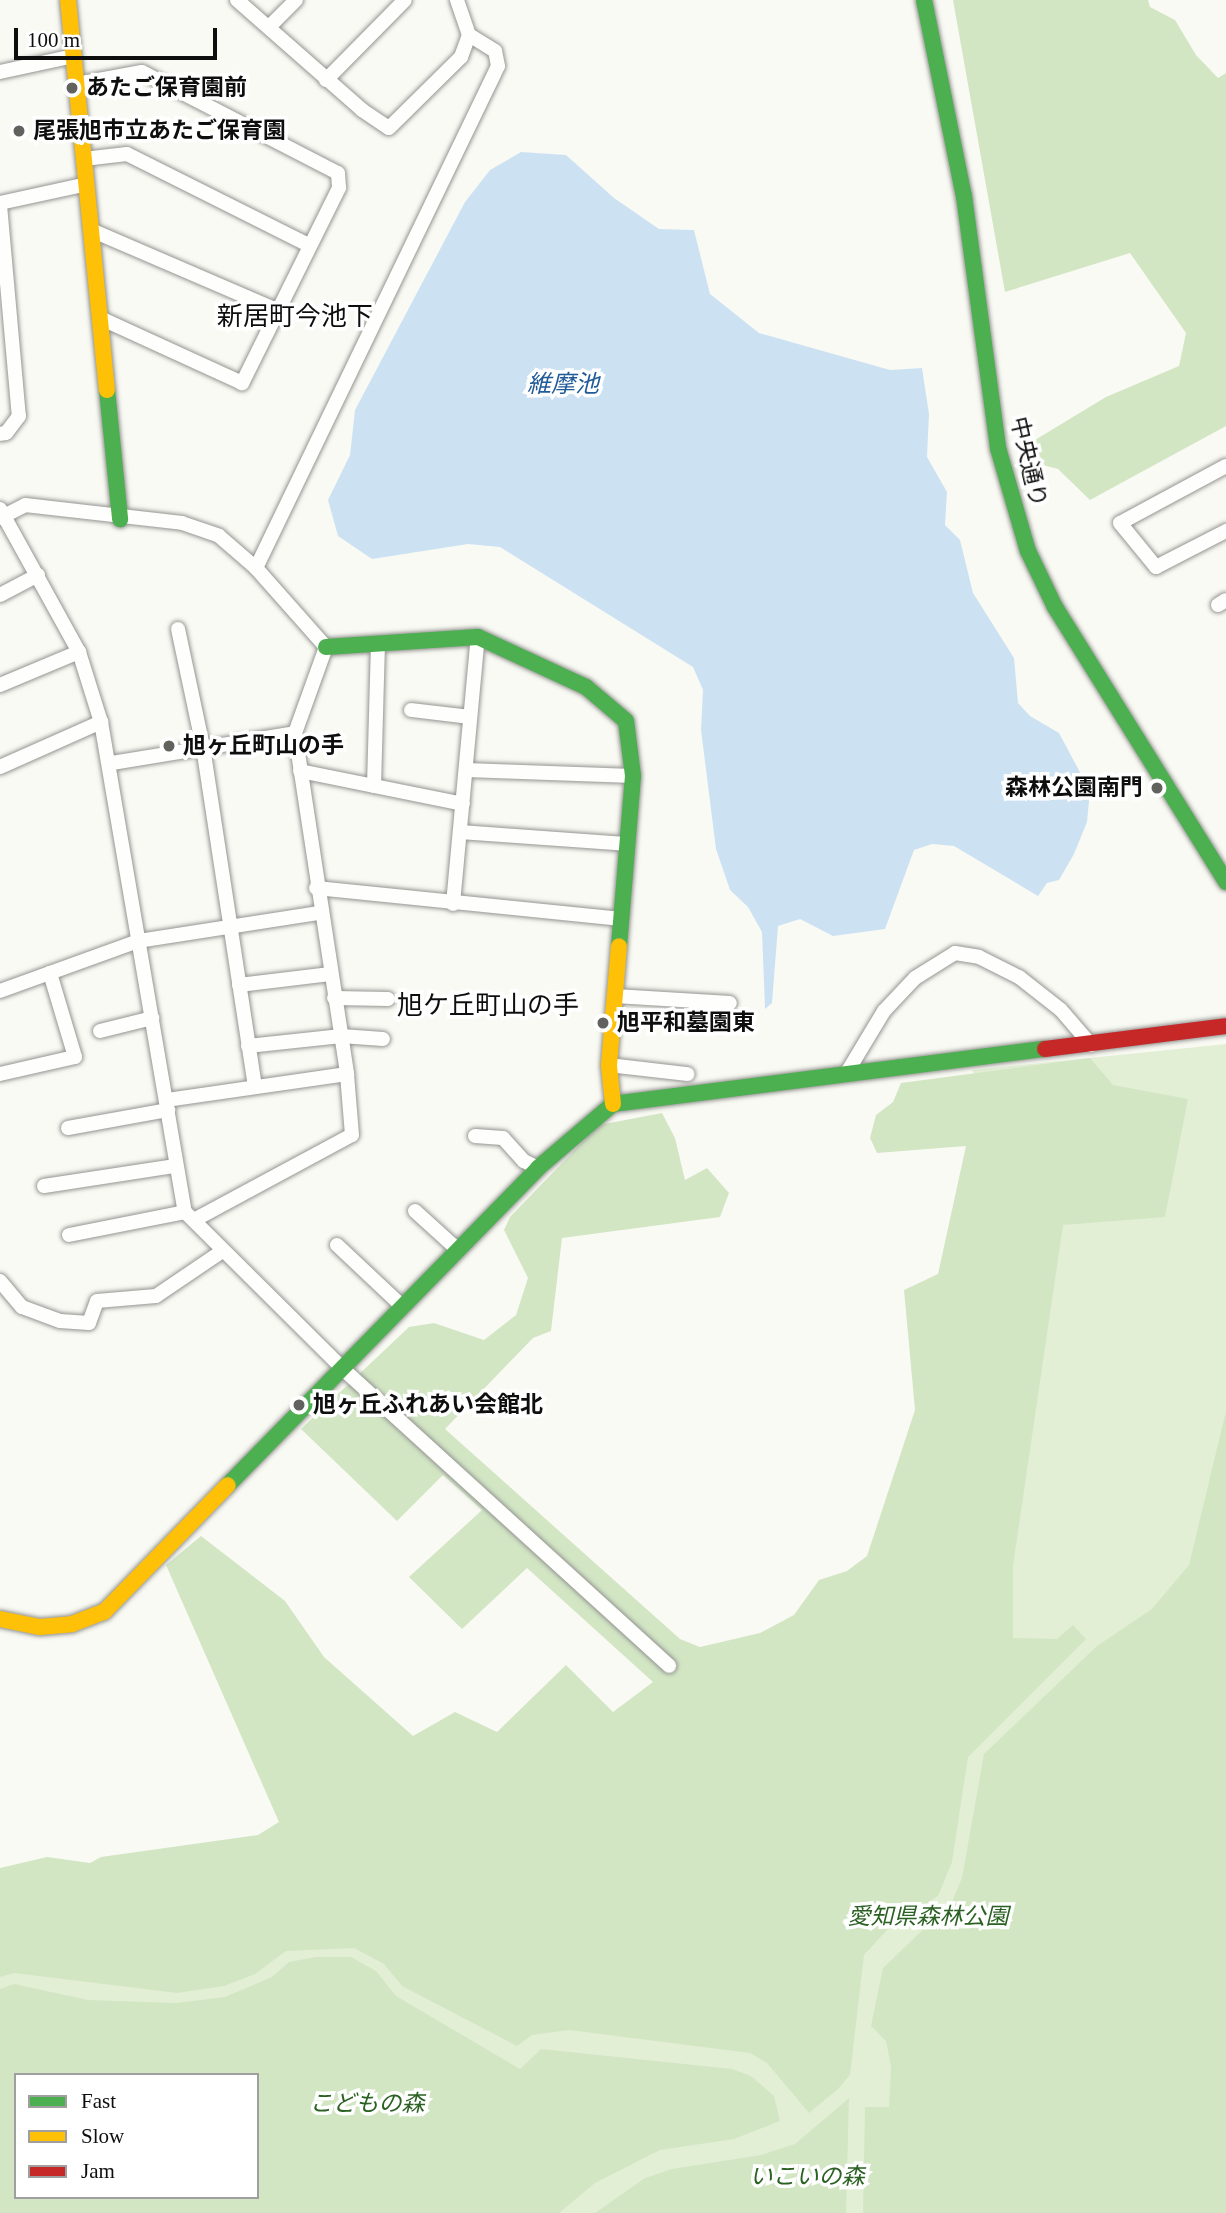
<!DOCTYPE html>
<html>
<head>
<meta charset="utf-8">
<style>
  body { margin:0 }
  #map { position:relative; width:1226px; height:2213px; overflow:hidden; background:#fafaf4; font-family:"Times New Roman","Noto Sans JP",serif }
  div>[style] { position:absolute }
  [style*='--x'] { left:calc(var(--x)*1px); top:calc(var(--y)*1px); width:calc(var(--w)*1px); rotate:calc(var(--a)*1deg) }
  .green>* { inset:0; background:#e2efd5 }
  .forest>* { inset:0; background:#d2e6c4 }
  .water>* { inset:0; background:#cce2f3 }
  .roads { filter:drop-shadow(0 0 2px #949492) drop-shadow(0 0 2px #949492) }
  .street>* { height:14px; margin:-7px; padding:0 7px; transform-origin:7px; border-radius:7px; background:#fefefd }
  .fast>* { height:16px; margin:-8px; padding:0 8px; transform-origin:8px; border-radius:8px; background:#4caf50 }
  .slow>* { height:16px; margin:-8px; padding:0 8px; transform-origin:8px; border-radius:8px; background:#ffc107 }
  .jam>* { height:16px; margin:-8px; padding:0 8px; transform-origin:8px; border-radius:8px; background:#c62828 }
  .dots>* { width:19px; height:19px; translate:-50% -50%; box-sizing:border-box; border:4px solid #fff; border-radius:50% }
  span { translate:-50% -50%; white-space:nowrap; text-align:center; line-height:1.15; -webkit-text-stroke:7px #fff; paint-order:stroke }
  .poi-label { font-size:23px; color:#0e0e0e; font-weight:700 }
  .left { translate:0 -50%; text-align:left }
  .right { translate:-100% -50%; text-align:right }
  .street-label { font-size:23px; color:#0e0e0e }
  .park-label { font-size:23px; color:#2b6123; font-style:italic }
  .water-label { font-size:24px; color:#205a97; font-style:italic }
  .quarter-label { font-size:26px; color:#0e0e0e }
  .legend { position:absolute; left:14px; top:2073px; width:245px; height:126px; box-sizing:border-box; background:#fff; border:2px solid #9f9f9f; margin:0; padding:9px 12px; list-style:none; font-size:21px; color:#0e0e0e }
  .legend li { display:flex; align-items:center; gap:14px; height:35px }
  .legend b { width:35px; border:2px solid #9f9f9f }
  .scale { position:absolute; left:14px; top:28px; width:203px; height:32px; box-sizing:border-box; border:4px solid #0e0e0e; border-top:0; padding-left:9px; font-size:21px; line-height:24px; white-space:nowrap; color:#0e0e0e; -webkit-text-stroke:5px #fff; paint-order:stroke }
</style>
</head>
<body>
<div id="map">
  <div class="green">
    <i style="clip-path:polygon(evenodd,1226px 1044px,1226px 2213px,0 2213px,0 1921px,406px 1849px,892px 1574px,1010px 1129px,972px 1070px,1226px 1044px,16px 2075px,257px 2075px,257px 2197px,16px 2197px,16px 2075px)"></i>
  </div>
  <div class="forest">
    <i style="clip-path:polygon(953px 0,1148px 0,1150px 7px,1175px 20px,1196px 55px,1218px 78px,1226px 73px,1226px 426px,1090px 500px,1058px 469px,1043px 465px,1030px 443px,1106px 397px,1179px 366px,1186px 333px,1130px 253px,1005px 292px)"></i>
    <i style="clip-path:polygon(1090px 1058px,1113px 1085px,1188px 1099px,1165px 1217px,1063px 1225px,1013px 1566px,1013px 1638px,1057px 1639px,1073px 1625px,1086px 1639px,968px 1757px,952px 1862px,938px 1896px,887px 1930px,864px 1955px,850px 2075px,838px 2089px,809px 2113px,767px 2063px,750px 2053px,569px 2030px,532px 2035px,517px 2046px,402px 1986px,384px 1964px,354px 1948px,286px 1951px,255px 1974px,224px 1986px,177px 1993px,14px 1973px,0 1977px,0 1868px,47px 1857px,90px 1863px,101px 1857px,258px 1835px,279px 1822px,166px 1565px,201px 1536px,285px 1601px,324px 1657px,413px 1736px,455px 1712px,497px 1732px,566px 1665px,613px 1712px,653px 1682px,527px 1568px,462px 1629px,409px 1577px,482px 1510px,443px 1475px,397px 1521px,301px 1429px,409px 1327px,434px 1323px,484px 1340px,516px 1315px,528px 1278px,504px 1230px,510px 1217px,599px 1125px,662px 1113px,675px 1138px,685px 1180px,707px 1168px,729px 1193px,720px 1217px,562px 1238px,551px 1331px,533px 1338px,445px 1429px,680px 1639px,700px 1647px,760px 1633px,794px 1615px,819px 1580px,847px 1571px,867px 1556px,915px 1410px,904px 1290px,938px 1274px,966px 1146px,877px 1153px,870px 1138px,876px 1115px,893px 1102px,901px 1083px)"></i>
    <i style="clip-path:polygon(1226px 1411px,1226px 2213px,863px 2213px,865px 2107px,889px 2107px,891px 2066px,886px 2041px,871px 2026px,883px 1968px,952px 1902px,962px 1878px,984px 1754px,1097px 1646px,1152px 1609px,1189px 1565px)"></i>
    <i style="clip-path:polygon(evenodd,316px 1957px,351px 1957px,376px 1971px,396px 1996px,520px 2069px,541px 2049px,732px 2069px,751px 2076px,774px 2096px,780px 2121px,734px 2139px,660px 2150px,595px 2183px,559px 2213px,0 2213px,0 1989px,14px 1984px,88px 2000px,176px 2003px,225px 1997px,272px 1977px,289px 1962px,316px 1957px,16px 2075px,257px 2075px,257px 2197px,16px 2197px,16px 2075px)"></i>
    <i style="clip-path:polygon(849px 2098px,846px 2213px,595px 2213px,645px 2178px,672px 2169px,761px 2155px,795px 2144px)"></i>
  </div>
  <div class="water">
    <i style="clip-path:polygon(521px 152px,566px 155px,614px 198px,659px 229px,694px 230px,710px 294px,759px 333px,890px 370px,922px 368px,929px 414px,927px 457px,947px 492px,945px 525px,960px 540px,973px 593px,1014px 658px,1018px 703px,1030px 716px,1059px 733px,1090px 791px,1087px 822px,1074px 854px,1059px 880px,1047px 883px,1038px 896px,954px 846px,932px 844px,914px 850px,885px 929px,833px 936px,800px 919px,778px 926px,772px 1003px,765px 1009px,762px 932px,748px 907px,730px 890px,716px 849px,701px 730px,703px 690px,693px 667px,500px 547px,468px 544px,372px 559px,338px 536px,328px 500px,350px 455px,355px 410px,465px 202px,490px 170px)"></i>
  </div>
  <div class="roads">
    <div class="street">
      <i style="--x:237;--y:0;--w:167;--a:41.3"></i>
      <i style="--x:362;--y:110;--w:32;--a:34"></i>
      <i style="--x:389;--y:128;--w:101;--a:-44.6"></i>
      <i style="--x:461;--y:57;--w:23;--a:-70"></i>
      <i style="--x:469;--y:35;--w:37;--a:-109"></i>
      <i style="--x:269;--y:27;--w:38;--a:-45"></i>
      <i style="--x:0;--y:72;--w:76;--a:-12.2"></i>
      <i style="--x:326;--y:80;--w:112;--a:-45.4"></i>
      <i style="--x:77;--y:84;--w:66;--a:-10.5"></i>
      <i style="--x:142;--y:72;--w:220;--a:27.3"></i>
      <i style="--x:338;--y:173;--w:15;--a:86"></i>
      <i style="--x:339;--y:188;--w:218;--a:116.4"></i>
      <i style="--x:242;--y:383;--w:156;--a:-155.4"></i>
      <i style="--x:84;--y:159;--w:43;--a:-6.6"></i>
      <i style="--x:127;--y:154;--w:203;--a:26.6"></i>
      <i style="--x:0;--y:203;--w:89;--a:-12.3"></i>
      <i style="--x:0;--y:205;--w:212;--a:84.9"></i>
      <i style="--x:19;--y:416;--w:21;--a:127"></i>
      <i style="--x:6;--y:433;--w:6;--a:171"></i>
      <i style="--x:91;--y:230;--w:202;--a:23.3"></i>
      <i style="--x:1226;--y:466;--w:120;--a:151.7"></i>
      <i style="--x:1120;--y:523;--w:57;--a:50.7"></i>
      <i style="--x:1156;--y:567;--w:79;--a:-27.2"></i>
      <i style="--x:0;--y:509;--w:163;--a:61.1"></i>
      <i style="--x:79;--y:652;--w:73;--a:72.6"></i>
      <i style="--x:101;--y:722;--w:497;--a:80.3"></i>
      <i style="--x:185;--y:1212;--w:223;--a:44.8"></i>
      <i style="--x:343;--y:1369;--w:441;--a:42.3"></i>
      <i style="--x:0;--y:518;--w:28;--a:-27"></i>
      <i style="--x:25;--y:505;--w:158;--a:6.5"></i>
      <i style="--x:182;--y:523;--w:39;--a:19"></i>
      <i style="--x:219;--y:536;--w:49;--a:40.9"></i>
      <i style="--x:256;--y:568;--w:106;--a:48.5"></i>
      <i style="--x:326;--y:647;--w:91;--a:109.8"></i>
      <i style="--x:295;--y:733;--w:345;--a:81.3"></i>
      <i style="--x:347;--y:1074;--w:183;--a:171.8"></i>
      <i style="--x:256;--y:568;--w:557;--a:-64.26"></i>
      <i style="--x:498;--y:66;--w:15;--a:-101"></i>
      <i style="--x:495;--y:51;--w:31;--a:-148"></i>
      <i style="--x:0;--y:595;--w:43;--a:-27.8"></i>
      <i style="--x:1218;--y:605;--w:9;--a:-32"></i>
      <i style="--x:178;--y:629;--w:121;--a:78"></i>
      <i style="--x:203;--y:747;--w:343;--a:81.3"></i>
      <i style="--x:0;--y:685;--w:86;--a:-22.7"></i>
      <i style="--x:411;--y:710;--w:59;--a:6.8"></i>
      <i style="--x:112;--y:763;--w:185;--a:-9.3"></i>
      <i style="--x:0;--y:767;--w:111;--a:-24"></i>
      <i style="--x:466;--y:770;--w:167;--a:2.1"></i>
      <i style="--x:300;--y:771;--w:166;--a:11.4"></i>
      <i style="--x:374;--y:786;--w:142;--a:-88.4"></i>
      <i style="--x:460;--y:832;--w:166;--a:4.1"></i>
      <i style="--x:316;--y:888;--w:305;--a:5.8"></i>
      <i style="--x:453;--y:904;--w:268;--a:-84.7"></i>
      <i style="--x:239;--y:985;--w:92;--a:-6.9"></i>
      <i style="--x:0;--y:991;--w:147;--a:-19.9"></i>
      <i style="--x:138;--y:941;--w:183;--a:-8.8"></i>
      <i style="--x:615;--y:996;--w:115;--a:3.5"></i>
      <i style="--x:334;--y:998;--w:54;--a:1.1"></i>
      <i style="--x:100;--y:1031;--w:54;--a:-14"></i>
      <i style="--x:248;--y:1046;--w:94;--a:-6.1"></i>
      <i style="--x:341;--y:1036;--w:42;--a:4.1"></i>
      <i style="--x:609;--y:1065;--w:79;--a:6.6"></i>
      <i style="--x:0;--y:1074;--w:77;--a:-12.8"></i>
      <i style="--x:75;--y:1057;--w:88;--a:-106.6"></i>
      <i style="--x:846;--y:1074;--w:74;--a:-58.9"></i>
      <i style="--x:884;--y:1011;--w:45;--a:-46.8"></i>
      <i style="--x:915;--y:978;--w:47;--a:-32"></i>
      <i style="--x:955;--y:953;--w:24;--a:9"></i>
      <i style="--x:979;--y:957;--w:45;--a:26.6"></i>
      <i style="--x:1019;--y:977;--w:53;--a:38.2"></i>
      <i style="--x:1061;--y:1010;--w:46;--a:49.4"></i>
      <i style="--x:68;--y:1128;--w:102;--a:-10.2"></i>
      <i style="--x:475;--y:1136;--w:28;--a:4"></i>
      <i style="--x:503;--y:1138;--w:31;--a:48"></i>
      <i style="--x:524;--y:1161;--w:16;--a:27"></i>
      <i style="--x:44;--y:1186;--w:133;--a:-8.7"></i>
      <i style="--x:415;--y:1211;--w:58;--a:42.2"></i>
      <i style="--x:194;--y:1220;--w:179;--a:-28.3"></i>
      <i style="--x:352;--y:1135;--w:61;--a:-94.7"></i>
      <i style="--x:69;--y:1235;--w:118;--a:-11.2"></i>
      <i style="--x:337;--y:1245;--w:91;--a:43.2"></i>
      <i style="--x:0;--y:1281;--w:34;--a:50"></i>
      <i style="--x:22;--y:1307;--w:40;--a:20.2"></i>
      <i style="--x:60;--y:1321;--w:29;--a:4"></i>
      <i style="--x:89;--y:1323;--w:23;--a:-70"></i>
      <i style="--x:97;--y:1301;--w:59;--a:-4.8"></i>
      <i style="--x:156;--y:1296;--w:78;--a:-34.1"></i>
    </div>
    <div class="fast">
      <i style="--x:924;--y:0;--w:200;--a:78.5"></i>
      <i style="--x:964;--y:196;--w:254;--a:82.3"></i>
      <i style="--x:998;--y:448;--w:107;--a:73.8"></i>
      <i style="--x:1028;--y:551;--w:62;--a:64.3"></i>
      <i style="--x:1055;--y:607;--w:324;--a:58.1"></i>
      <i style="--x:107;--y:390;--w:130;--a:84.2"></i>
      <i style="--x:326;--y:647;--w:152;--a:-3.8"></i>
      <i style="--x:478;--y:637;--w:119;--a:24.8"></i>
      <i style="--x:586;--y:687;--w:52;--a:40.4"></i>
      <i style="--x:626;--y:721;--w:55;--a:82.7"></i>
      <i style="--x:633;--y:776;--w:171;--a:94.7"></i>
      <i style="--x:228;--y:1485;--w:443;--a:-45.6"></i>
      <i style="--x:538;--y:1168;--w:99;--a:-40.5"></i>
      <i style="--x:613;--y:1104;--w:435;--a:-7.3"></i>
    </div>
    <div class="slow">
      <i style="--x:68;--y:0;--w:392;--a:84.3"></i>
      <i style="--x:613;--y:1104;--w:39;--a:-96"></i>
      <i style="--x:609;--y:1065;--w:119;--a:-85.2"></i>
      <i style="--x:0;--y:1619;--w:41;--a:11.3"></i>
      <i style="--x:40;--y:1627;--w:32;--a:-5"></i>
      <i style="--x:72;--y:1624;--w:34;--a:-21"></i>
      <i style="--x:104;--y:1612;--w:177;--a:-45.7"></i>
    </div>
    <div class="jam">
      <i style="--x:1045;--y:1049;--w:182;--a:-7.2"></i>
    </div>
  </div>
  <div class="dots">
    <i style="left:72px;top:88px;background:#61615e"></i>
    <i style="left:19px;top:131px;background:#61615e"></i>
    <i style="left:169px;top:746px;background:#61615e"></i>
    <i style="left:1157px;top:788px;background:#61615e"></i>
    <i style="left:603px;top:1023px;background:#61615e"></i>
    <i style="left:299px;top:1405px;background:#61615e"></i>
  </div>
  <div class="poi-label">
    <span class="left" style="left:86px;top:88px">あたご保育園前</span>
    <span class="left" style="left:33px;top:131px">尾張旭市立あたご保育園</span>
    <span class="left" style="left:183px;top:746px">旭ヶ丘町山の手</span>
    <span class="right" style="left:1143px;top:788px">森林公園南門</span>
    <span class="left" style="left:617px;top:1023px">旭平和墓園東</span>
    <span class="left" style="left:313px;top:1405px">旭ヶ丘ふれあい会館北</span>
  </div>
  <div class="street-label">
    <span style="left:1028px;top:462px;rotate:77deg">中央通り</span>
  </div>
  <div class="park-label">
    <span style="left:928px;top:1917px">愛知県森林公園</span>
    <span style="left:367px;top:2104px">こどもの森</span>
    <span style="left:807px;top:2177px">いこいの森</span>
  </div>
  <div class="water-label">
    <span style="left:563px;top:385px">維摩池</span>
  </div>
  <div class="quarter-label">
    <span style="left:295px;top:317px">新居町今池下</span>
    <span style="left:488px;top:1006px">旭ケ丘町山の手</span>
  </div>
  <ul class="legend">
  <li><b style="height:9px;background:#4caf50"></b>Fast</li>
  <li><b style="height:9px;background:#ffc107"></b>Slow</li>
  <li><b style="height:9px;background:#c62828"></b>Jam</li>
  </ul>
  <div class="scale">100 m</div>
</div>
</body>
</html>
